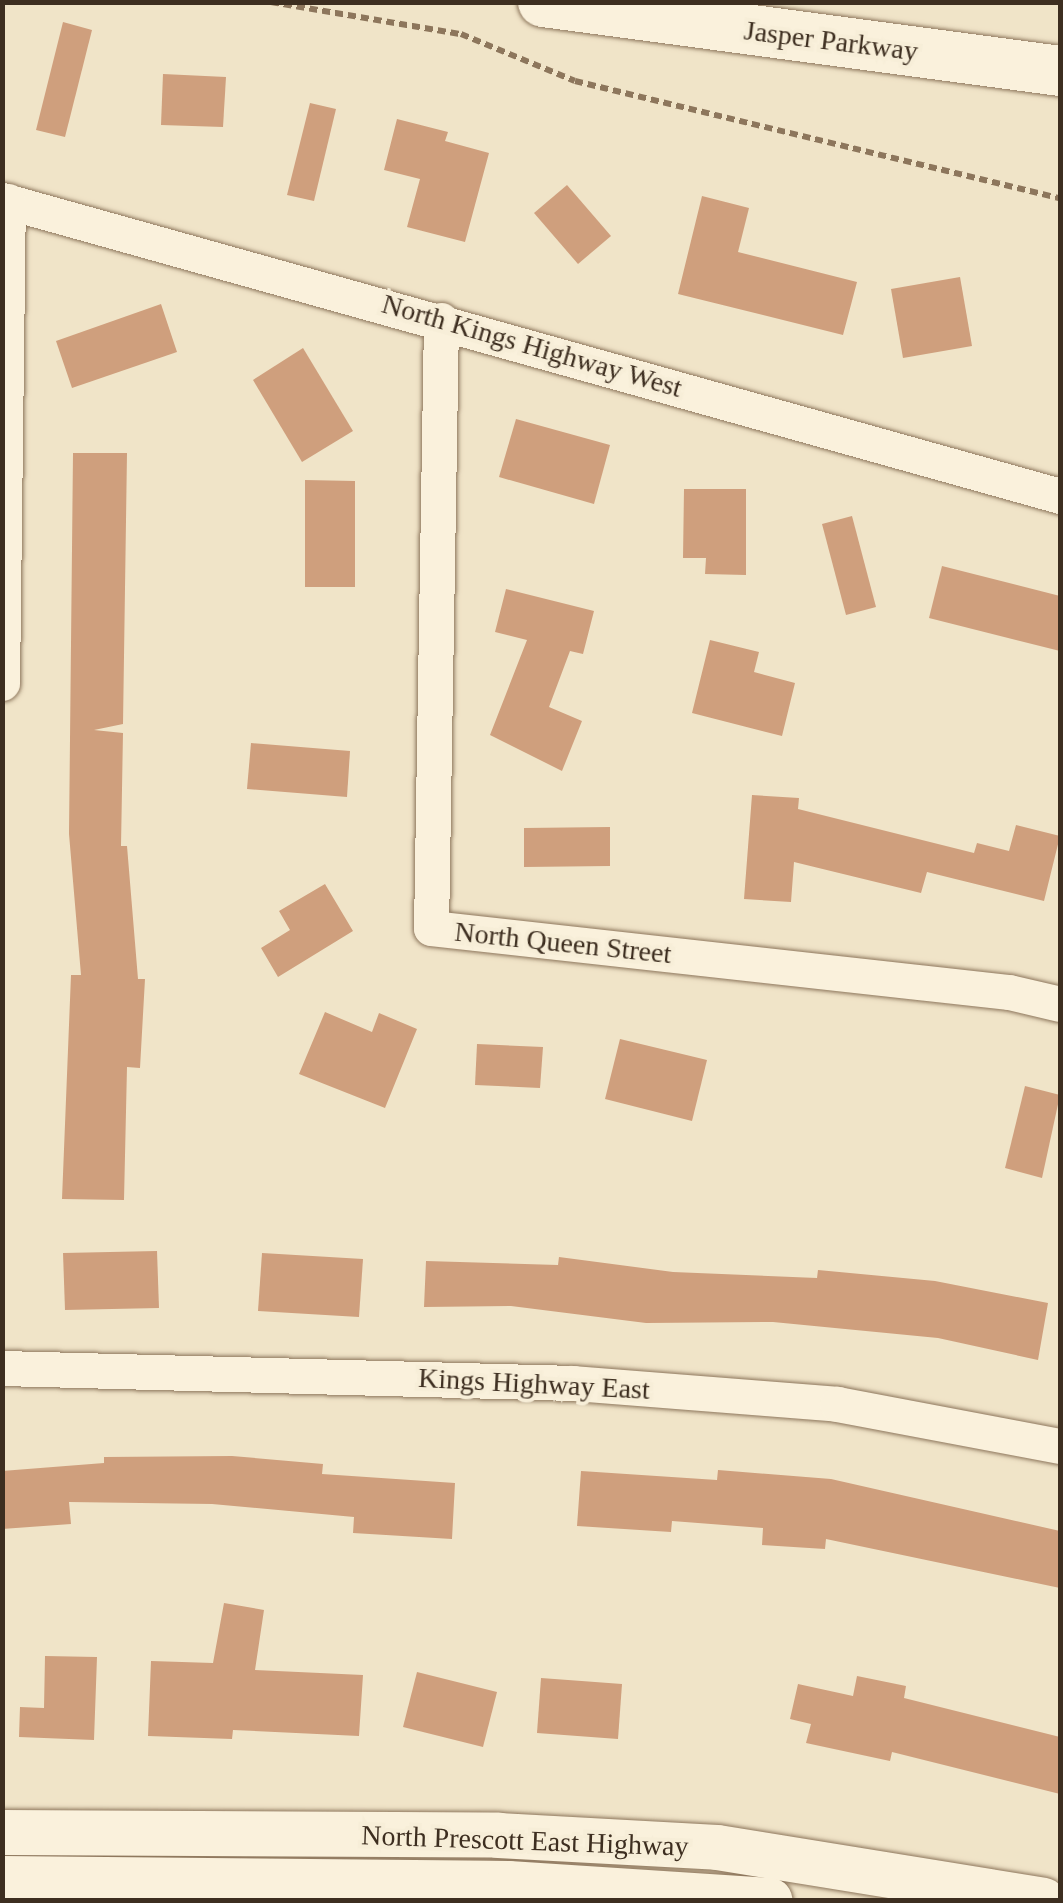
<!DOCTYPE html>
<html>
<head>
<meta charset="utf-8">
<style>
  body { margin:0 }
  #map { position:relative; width:1063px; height:1903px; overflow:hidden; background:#f0e4c8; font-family:"Times New Roman",serif }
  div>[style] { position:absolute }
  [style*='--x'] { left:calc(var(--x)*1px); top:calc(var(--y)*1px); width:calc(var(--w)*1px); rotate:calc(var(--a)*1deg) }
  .building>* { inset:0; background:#cf9f7d }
  .path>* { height:6px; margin-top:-3px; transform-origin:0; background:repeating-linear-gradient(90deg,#8d765c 0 8px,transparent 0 13px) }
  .roads { filter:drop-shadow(0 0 2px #8d765c) drop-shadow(0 0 2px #8d765c) }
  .minor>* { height:35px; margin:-17.5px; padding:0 17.5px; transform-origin:17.5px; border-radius:17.5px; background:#faf1dc }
  .tertiary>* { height:45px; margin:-22.5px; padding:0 22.5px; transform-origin:22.5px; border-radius:22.5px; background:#faf1dc }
  .secondary>* { height:50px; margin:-25px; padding:0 25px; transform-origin:25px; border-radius:25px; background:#faf1dc }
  span { translate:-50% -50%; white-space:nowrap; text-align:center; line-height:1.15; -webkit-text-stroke:8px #f7eed8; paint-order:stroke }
  .street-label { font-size:28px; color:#3d2e20 }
  .frame { position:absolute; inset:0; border:5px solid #3d2e20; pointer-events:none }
</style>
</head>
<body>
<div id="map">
  <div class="building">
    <i style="clip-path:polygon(63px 22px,92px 30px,65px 137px,36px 130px)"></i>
    <i style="clip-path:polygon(163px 74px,226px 77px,223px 127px,161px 125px)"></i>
    <i style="clip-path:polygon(310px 103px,336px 109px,314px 201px,287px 195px)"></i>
    <i style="clip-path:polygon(397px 119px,448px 132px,445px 141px,489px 153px,465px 242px,407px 227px,420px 179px,384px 170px)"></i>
    <i style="clip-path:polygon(567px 185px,611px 236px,578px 264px,534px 213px)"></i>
    <i style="clip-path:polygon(702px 196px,749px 208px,738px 252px,857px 282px,843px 335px,678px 294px)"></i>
    <i style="clip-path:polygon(960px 277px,972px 346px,903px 358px,891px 289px)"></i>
    <i style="clip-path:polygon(161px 304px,177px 352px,72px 388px,56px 341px)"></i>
    <i style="clip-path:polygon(303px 348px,353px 431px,302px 462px,253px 380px)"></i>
    <i style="clip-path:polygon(516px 419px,610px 445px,594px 504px,499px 477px)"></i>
    <i style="clip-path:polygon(73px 453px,127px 453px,123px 724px,94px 730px,123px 733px,121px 846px,127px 846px,138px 979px,145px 979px,140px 1068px,127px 1067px,124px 1200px,62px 1199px,71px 975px,81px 975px,69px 834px)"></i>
    <i style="clip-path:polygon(305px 480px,355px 481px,355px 587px,305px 587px)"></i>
    <i style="clip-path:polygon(684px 489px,746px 489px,746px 575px,705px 574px,706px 558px,683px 558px)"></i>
    <i style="clip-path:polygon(852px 516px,876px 607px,846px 615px,822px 524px)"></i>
    <i style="clip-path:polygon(942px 566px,1060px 596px,1060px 651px,929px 618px)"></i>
    <i style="clip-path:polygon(506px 589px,594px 611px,583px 654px,570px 651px,549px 707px,582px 721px,562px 771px,490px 735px,527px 640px,495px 632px)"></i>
    <i style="clip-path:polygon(710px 640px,759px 652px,754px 672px,795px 683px,782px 736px,692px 713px)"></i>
    <i style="clip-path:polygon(251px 743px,350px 751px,347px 797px,247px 789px)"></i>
    <i style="clip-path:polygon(752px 795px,799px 798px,798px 809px,974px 853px,977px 843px,1009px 851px,1016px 825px,1060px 836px,1044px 901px,927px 872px,921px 893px,794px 862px,791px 902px,744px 899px)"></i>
    <i style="clip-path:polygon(610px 827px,610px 866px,524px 867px,524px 828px)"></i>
    <i style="clip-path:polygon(325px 884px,353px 931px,278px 977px,261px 948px,290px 930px,279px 911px)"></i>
    <i style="clip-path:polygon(325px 1012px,372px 1032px,379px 1013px,417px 1029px,385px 1108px,299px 1074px)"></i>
    <i style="clip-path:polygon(620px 1039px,707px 1060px,692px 1121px,605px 1099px)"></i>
    <i style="clip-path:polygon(477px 1044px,543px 1047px,540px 1088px,475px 1085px)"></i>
    <i style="clip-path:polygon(1025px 1086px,1060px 1095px,1042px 1178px,1005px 1168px)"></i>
    <i style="clip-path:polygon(157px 1251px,159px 1308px,65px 1310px,63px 1253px)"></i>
    <i style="clip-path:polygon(262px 1253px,363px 1259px,359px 1317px,258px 1311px)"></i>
    <i style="clip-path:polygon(559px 1257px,673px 1272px,817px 1278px,818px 1270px,935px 1281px,1048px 1303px,1038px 1360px,938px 1338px,773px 1322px,646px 1323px,511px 1306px,424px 1307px,426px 1261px,558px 1265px)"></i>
    <i style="clip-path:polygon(232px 1456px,323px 1464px,322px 1474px,455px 1483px,452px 1539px,353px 1533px,354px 1517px,212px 1504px,69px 1502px,71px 1524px,2px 1529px,2px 1471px,104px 1463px,104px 1457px)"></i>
    <i style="clip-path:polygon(718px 1470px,831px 1479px,1060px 1531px,1060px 1588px,826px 1539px,825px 1549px,762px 1545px,763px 1528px,672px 1521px,671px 1532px,577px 1526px,581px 1471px,717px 1480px)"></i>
    <i style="clip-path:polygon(224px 1603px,264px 1610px,255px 1670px,363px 1675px,359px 1736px,233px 1730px,232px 1739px,148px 1736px,151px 1661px,213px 1663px)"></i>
    <i style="clip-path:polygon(45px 1656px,97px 1657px,94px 1740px,19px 1737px,20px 1707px,44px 1708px)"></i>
    <i style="clip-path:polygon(417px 1672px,497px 1692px,483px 1747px,403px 1727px)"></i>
    <i style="clip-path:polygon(857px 1676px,906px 1686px,904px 1698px,1060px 1737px,1060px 1794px,892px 1752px,890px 1761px,806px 1743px,811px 1724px,790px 1719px,798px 1684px,853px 1696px)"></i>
    <i style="clip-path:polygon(541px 1678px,622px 1684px,618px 1739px,537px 1733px)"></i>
  </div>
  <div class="path">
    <i style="--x:271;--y:2;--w:193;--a:9.6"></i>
    <i style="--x:461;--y:34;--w:123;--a:22.4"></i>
    <i style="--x:575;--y:81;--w:499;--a:13.6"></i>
  </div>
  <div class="roads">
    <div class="minor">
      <i style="--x:2;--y:200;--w:1099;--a:15.63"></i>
      <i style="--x:441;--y:320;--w:608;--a:90.94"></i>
      <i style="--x:431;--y:928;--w:582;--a:6.32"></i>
      <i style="--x:1009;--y:992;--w:52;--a:13.2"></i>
      <i style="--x:2;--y:683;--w:482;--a:-89.3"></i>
      <i style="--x:2;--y:1368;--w:571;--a:1.5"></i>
      <i style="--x:573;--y:1383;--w:265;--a:4.5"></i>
      <i style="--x:837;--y:1404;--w:227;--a:10.7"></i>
    </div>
    <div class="tertiary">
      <i style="--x:2;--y:1832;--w:496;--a:0.3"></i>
      <i style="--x:498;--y:1835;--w:219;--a:3.1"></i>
      <i style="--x:717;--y:1847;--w:330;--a:9.2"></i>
      <i style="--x:2;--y:1878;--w:506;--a:0.57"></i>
      <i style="--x:508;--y:1883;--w:262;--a:3.7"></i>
    </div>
    <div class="secondary">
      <i style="--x:543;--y:2;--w:522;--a:7.6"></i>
    </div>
  </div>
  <div class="street-label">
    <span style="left:831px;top:41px;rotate:7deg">Jasper Parkway</span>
    <span style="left:532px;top:346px;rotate:16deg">North Kings Highway West</span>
    <span style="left:563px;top:943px;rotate:6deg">North Queen Street</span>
    <span style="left:534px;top:1384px;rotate:3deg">Kings Highway East</span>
    <span style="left:525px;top:1841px;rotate:2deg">North Prescott East Highway</span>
  </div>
  <div class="frame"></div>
</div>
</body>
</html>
